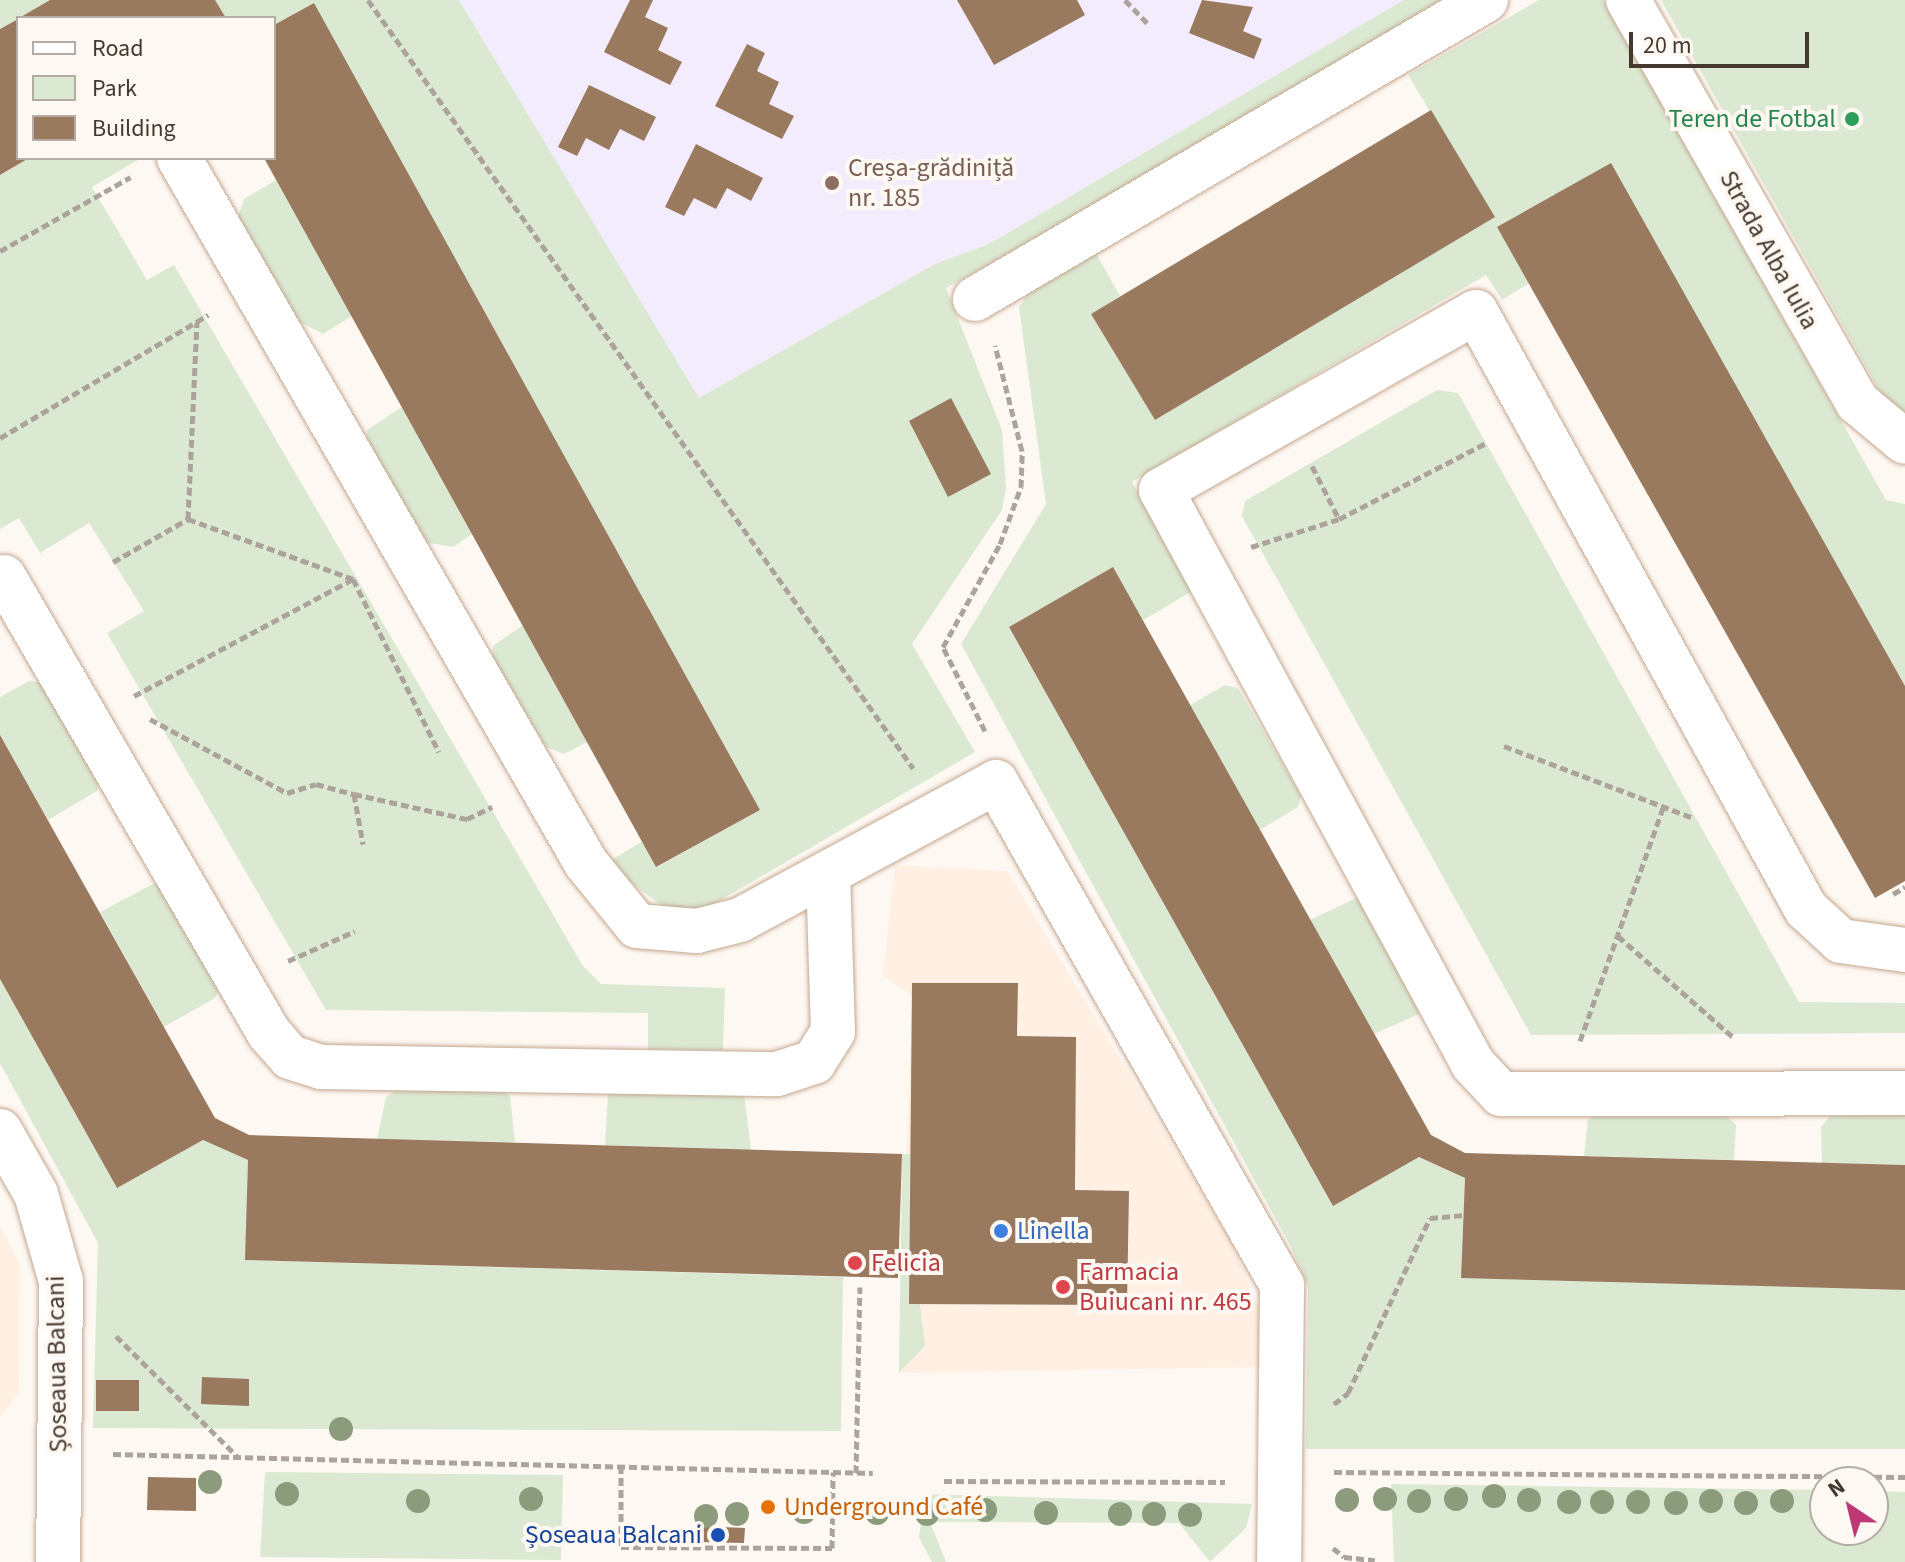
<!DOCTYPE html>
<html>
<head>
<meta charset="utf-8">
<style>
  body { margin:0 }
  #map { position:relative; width:1905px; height:1562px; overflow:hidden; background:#fef8f3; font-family:"Source Sans 3",sans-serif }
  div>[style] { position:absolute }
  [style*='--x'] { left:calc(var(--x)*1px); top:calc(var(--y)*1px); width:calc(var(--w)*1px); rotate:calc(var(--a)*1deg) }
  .built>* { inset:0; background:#fff0e3 }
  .education>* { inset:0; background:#f3ecfd }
  .green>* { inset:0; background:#dbe9d3 }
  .building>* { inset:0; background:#997a5f }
  .path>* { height:5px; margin-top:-2.5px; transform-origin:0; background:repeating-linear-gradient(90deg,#aca39c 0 8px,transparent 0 12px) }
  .roads { filter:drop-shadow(0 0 2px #c4a78f) drop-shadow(0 0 2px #c4a78f) }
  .minor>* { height:44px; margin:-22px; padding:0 22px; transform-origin:22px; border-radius:22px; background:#fff }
  .trees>* { width:24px; height:24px; margin:-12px; border-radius:50%; background:#8d9b7d }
  .dots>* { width:22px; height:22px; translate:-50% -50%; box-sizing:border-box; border:4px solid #fef8f3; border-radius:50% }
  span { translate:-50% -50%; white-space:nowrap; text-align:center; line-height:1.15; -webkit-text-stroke:8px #fef8f3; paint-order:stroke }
  .leisure-label { font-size:26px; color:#27864d }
  .right { translate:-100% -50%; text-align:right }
  .education-label { font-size:26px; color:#785e54 }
  .left { translate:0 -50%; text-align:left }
  .street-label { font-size:26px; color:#45392f }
  .shop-label { font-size:26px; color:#366cbe }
  .health-label { font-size:26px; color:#be3a42 }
  .food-label { font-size:26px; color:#c56008 }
  .transit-label { font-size:26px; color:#164399 }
  .legend { position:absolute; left:16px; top:16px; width:260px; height:144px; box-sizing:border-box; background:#fef8f3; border:2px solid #b4aca5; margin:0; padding:10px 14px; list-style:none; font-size:24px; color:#45392f }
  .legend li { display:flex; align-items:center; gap:16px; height:40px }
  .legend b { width:40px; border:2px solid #b4aca5 }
  .north { position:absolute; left:1809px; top:1466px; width:80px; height:80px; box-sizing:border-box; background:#fef8f3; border:2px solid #b4aca5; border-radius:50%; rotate:325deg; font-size:22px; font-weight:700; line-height:32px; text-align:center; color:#45392f }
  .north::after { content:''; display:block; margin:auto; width:28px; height:36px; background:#bf3876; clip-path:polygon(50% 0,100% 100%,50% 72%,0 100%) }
  .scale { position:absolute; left:1629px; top:32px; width:180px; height:36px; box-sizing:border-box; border:4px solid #45392f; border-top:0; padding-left:10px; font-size:24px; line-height:28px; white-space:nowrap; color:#45392f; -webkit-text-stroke:6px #fef8f3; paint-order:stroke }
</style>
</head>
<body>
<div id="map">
  <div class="built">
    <i style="clip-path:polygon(895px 865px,1007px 871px,1232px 1243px,1259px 1309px,1261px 1367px,899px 1373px,912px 996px,883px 975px)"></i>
    <i style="clip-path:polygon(0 1226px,20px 1265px,19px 1392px,0 1418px)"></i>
  </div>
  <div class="education">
    <i style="clip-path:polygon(459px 0,1405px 0,989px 244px,935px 264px,699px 398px)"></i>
  </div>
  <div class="green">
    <i style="clip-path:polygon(0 0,50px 0,0 29px)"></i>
    <i style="clip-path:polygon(215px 0,459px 0,699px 398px,935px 264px,989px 244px,1404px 0,1459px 0,946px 288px,1002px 430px,1006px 488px,1002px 510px,912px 644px,975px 752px,700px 912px,662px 906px,606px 863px,643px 841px,657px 867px,760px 810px,314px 4px,274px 25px,274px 18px,226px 18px)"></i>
    <i style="clip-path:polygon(1539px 0,1603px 0,1886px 500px,1905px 504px,1905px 686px,1611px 164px,1529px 283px,1502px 300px,1486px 275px,1132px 482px,1192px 591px,1142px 621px,1112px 568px,1009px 627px,1333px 1206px,1419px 1157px,1465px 1178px,1461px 1277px,1905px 1290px,1905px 1449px,1306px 1449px,1308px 1287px,1290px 1245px,961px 644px,1046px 504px,1019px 307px,1034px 285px,1094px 250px,1120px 296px,1091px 314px,1155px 420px,1494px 217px,1408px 75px)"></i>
    <i style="clip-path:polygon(1661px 0,1905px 0,1905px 413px,1883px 397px)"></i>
    <i style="clip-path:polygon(29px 158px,141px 158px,92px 187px,147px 280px,174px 265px,583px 966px,601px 984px,725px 988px,723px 1050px,648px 1049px,648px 1013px,326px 1010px,107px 633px,144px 611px,89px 523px,40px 553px,19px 518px,0 529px,0 175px)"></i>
    <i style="clip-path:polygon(276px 180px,352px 316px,323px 334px,296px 320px,237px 220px,244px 199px)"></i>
    <i style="clip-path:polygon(1437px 390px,1458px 393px,1799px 1002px,1905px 1003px,1905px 1033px,1531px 1035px,1242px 516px,1245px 501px)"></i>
    <i style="clip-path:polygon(402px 407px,472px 534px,453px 547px,424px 542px,368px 447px,367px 430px)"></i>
    <i style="clip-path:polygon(523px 625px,587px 742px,564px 754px,546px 747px,492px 656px,493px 646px)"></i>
    <i style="clip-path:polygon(29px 681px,53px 683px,102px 772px,97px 791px,48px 820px,0 735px,0 697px)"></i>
    <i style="clip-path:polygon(1225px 685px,1238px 688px,1301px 796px,1298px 807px,1260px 830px,1190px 705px)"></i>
    <i style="clip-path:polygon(153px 884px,166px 888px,220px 987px,215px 998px,164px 1027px,100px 912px)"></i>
    <i style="clip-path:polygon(1356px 898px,1369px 902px,1419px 999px,1419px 1014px,1374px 1034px,1310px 920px)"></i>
    <i style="clip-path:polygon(0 979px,117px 1188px,203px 1140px,248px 1160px,246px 1260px,843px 1277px,841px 1431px,93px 1428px,98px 1243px,0 1063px)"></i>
    <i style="clip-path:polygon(403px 1085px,492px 1085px,510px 1096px,515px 1142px,377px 1139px,386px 1097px)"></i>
    <i style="clip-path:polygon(608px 1093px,744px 1093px,751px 1150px,605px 1145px)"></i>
    <i style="clip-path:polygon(1597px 1111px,1724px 1114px,1736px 1125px,1734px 1160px,1584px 1156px,1588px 1120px)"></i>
    <i style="clip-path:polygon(1905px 1115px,1905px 1165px,1822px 1163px,1821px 1127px,1830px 1116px)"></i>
    <i style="clip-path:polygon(902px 1154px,910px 1154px,909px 1303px,920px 1304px,925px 1346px,899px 1373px)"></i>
    <i style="clip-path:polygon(265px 1472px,563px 1475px,561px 1560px,260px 1557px)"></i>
    <i style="clip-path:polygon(1391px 1484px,1825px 1490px,1825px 1530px,1873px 1530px,1873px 1491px,1905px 1492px,1905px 1562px,1394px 1562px)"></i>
    <i style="clip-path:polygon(925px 1494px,1252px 1504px,1246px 1528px,1210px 1562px,1179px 1523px,930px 1522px,946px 1562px,932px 1562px,919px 1538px)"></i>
  </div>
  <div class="building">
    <i style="clip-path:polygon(50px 0,215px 0,226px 18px,19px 18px)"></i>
    <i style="clip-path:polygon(630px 0,653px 0,645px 17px,668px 28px,658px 50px,682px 62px,670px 85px,604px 52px)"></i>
    <i style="clip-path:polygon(957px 0,1077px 0,1085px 15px,994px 65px)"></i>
    <i style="clip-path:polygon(1202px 0,1253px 7px,1243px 31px,1262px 39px,1254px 59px,1189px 33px)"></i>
    <i style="clip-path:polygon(314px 3px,760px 810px,656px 867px,264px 158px,274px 158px,274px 25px)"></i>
    <i style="clip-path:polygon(18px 19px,18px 158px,29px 158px,0 175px,0 29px)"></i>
    <i style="clip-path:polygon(747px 44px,765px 53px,757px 71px,779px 82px,769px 104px,794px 116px,782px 139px,715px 106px)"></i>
    <i style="clip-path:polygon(589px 85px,656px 117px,644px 141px,620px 129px,609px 150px,586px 138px,577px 156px,558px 147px)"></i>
    <i style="clip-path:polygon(1431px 110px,1495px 217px,1155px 420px,1091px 314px)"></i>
    <i style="clip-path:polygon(696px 144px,763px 178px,751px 201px,727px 188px,716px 209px,694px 198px,684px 216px,665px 207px)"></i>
    <i style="clip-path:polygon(1611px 163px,1905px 686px,1905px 881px,1875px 898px,1497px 227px)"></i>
    <i style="clip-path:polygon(951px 398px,991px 474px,948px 497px,909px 421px)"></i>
    <i style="clip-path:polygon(1113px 567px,1431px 1135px,1465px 1153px,1905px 1165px,1905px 1290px,1461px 1278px,1465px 1178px,1419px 1157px,1333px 1206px,1009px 627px)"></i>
    <i style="clip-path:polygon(0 735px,215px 1118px,249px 1135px,902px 1154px,898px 1278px,245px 1260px,248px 1160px,203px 1140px,117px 1188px,0 979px)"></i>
    <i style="clip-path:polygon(912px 983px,1018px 983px,1017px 1036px,1076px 1037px,1075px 1190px,1129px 1191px,1127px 1305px,909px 1304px)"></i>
    <i style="clip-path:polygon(202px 1377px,249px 1379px,249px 1406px,201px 1404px)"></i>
    <i style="clip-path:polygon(96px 1380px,139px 1380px,139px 1411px,96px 1411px)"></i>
    <i style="clip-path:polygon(148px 1477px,196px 1478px,196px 1511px,147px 1510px)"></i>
    <i style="clip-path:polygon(697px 1526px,745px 1528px,744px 1543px,697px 1542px)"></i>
  </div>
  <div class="path">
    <i style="--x:368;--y:0;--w:942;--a:54.64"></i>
    <i style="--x:1125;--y:0;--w:32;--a:46"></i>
    <i style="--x:0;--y:251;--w:150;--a:-29.5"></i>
    <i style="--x:0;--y:438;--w:242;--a:-30.6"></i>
    <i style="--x:1312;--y:466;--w:59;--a:63"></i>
    <i style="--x:188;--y:519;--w:197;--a:-87.4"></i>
    <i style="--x:1251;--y:547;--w:92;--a:-17.7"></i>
    <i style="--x:1339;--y:519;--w:165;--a:-27.3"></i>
    <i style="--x:113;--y:562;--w:86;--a:-29.8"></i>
    <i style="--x:188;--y:519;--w:176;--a:20"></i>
    <i style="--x:353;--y:579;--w:193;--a:63.6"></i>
    <i style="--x:134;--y:696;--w:246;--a:-28.1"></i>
    <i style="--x:150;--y:719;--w:156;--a:28.4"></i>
    <i style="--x:287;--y:793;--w:30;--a:-17"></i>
    <i style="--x:316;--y:784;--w:39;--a:15"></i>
    <i style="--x:354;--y:794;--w:51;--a:79.8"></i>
    <i style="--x:985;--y:731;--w:94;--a:-116.6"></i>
    <i style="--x:943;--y:647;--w:118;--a:-61"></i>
    <i style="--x:1000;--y:544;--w:61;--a:-69.8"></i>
    <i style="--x:1021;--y:487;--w:36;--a:-88"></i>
    <i style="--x:1022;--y:451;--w:109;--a:-104.3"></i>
    <i style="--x:1504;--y:746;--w:203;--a:20.8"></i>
    <i style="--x:354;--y:794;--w:116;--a:12.5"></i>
    <i style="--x:467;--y:819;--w:28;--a:-26"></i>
    <i style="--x:1893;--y:894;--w:14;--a:-30"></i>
    <i style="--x:1618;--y:936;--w:154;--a:41.3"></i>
    <i style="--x:288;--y:961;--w:73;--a:-24.1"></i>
    <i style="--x:1580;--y:1041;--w:247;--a:-70.4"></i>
    <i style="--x:116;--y:1336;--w:170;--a:44.8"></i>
    <i style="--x:1334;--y:1404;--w:18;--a:-38"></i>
    <i style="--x:1348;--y:1393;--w:193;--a:-64.9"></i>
    <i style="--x:1430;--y:1218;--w:33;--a:-5"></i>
    <i style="--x:113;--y:1454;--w:760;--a:1.43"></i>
    <i style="--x:621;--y:1466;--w:81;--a:90"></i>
    <i style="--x:621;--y:1547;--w:211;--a:0.3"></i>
    <i style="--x:832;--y:1548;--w:76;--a:-89.2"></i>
    <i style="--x:1334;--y:1472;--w:571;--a:0.5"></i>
    <i style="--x:856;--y:1473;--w:186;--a:-88.8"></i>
    <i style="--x:944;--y:1481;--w:281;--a:0.2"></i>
    <i style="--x:1333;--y:1548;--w:14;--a:39"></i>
    <i style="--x:1344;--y:1557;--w:31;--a:6"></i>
  </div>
  <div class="roads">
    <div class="minor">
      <i style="--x:1628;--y:0;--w:463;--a:60.3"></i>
      <i style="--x:1857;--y:402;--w:62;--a:39.8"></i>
      <i style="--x:179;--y:158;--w:814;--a:60"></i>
      <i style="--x:586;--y:863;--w:81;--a:51"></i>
      <i style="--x:637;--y:926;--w:60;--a:4.8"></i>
      <i style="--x:697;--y:931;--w:44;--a:-14.3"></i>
      <i style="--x:740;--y:920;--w:291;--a:-28.3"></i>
      <i style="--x:996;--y:782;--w:579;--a:60.38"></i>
      <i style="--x:1282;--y:1285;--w:277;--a:90.6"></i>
      <i style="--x:975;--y:299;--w:592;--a:-30.33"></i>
      <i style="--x:4;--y:577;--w:527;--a:59.84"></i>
      <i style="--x:269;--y:1033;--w:32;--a:49"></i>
      <i style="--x:290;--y:1057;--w:33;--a:18"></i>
      <i style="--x:321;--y:1067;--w:456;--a:0.9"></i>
      <i style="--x:777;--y:1074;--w:39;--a:-18"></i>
      <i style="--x:814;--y:1062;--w:36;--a:-58"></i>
      <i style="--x:833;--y:1032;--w:156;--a:-91.8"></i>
      <i style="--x:1905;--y:950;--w:65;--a:-172"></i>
      <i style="--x:1841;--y:941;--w:47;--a:-137.6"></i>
      <i style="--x:1806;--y:909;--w:682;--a:-118.93"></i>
      <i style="--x:1476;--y:312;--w:362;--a:150.5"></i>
      <i style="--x:1161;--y:490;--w:653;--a:61.47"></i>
      <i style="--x:1473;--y:1064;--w:41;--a:47"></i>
      <i style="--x:1501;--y:1094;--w:404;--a:-0.1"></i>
      <i style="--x:0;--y:1131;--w:73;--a:60.3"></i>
      <i style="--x:36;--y:1194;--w:91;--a:74"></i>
      <i style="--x:61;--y:1281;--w:281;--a:90.6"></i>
    </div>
  </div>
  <div class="trees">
    <i style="left:341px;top:1429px"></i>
    <i style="left:210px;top:1482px"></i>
    <i style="left:287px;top:1494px"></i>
    <i style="left:1494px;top:1496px"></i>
    <i style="left:531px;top:1499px"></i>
    <i style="left:1385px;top:1499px"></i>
    <i style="left:1456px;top:1499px"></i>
    <i style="left:1347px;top:1500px"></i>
    <i style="left:1529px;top:1500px"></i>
    <i style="left:418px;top:1501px"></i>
    <i style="left:1419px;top:1501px"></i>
    <i style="left:1711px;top:1501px"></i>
    <i style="left:1782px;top:1501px"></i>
    <i style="left:1569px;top:1502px"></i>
    <i style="left:1602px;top:1502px"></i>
    <i style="left:1638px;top:1502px"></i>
    <i style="left:1676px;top:1503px"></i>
    <i style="left:1746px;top:1503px"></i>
    <i style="left:985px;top:1510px"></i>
    <i style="left:804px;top:1512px"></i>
    <i style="left:877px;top:1513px"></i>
    <i style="left:1046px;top:1513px"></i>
    <i style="left:737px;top:1514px"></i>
    <i style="left:927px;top:1514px"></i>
    <i style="left:1120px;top:1514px"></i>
    <i style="left:1154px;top:1514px"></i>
    <i style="left:1190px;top:1515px"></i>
    <i style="left:706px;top:1516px"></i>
  </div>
  <div class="dots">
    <i style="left:1852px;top:119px;background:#2e9e5b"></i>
    <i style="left:832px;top:183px;background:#8d6e63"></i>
    <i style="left:1001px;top:1231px;background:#3f7fe0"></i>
    <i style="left:855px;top:1263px;background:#e0444e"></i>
    <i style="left:1063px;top:1287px;background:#e0444e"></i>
    <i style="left:768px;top:1507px;background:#e8710a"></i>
    <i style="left:718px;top:1535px;background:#1a4fb4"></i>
  </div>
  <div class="leisure-label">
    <span class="right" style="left:1836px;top:119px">Teren de Fotbal</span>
  </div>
  <div class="education-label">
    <span class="left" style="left:848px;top:183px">Creșa-grădiniță<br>nr. 185</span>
  </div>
  <div class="street-label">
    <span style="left:1769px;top:250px;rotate:61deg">Strada Alba Iulia</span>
    <span style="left:57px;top:1364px;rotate:-91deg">Șoseaua Balcani</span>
  </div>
  <div class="shop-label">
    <span class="left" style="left:1017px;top:1231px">Linella</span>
  </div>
  <div class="health-label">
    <span class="left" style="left:871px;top:1263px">Felicia</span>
    <span class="left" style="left:1079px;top:1287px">Farmacia<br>Buiucani nr. 465</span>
  </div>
  <div class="food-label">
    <span class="left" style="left:784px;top:1507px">Underground Café</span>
  </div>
  <div class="transit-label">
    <span class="right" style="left:702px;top:1535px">Șoseaua Balcani</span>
  </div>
  <ul class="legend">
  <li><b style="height:10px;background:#fff"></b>Road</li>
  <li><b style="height:22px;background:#dbe9d3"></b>Park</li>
  <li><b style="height:22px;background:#997a5f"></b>Building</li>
  </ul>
  <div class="north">N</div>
  <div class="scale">20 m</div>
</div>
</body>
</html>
